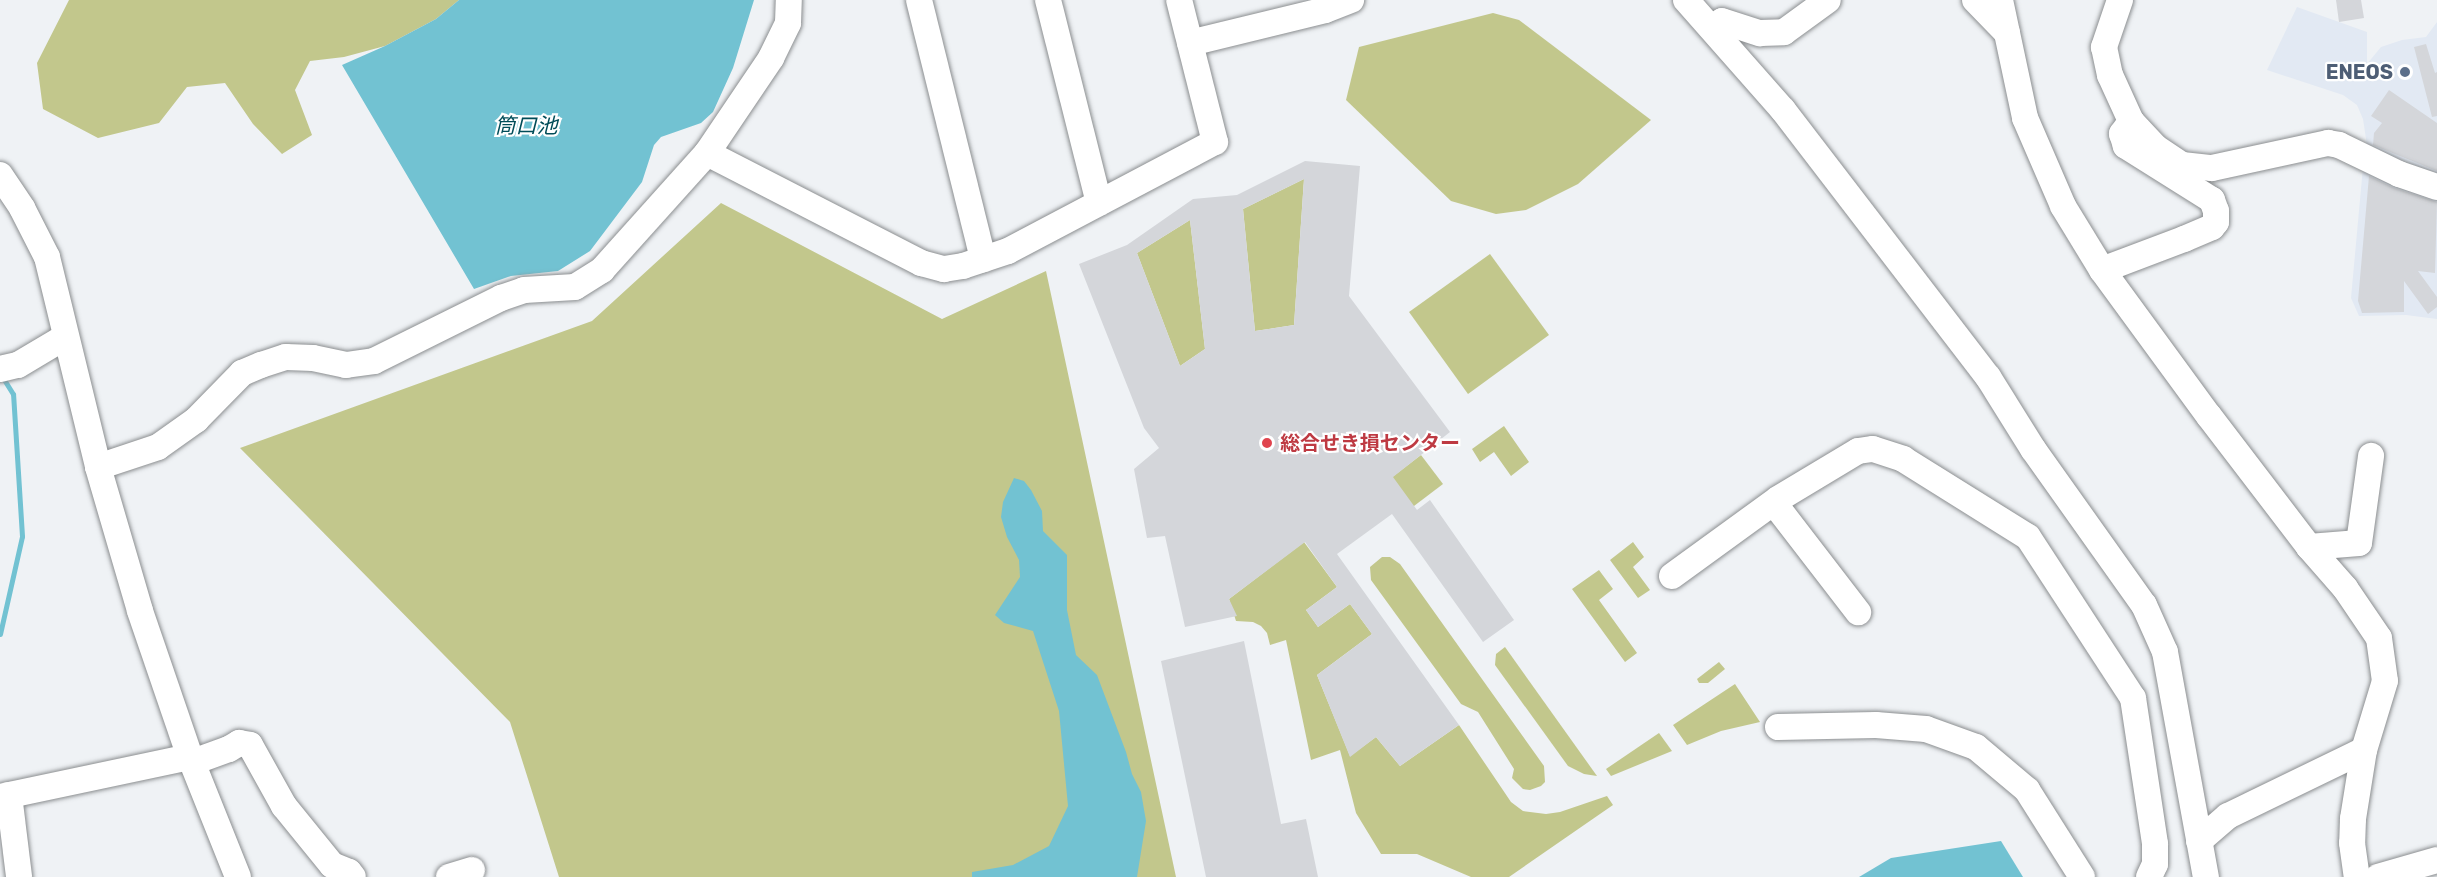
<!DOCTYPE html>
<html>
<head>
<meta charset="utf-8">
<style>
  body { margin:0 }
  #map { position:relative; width:2437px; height:877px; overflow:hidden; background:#eff2f5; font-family:Rubik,"Noto Sans JP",sans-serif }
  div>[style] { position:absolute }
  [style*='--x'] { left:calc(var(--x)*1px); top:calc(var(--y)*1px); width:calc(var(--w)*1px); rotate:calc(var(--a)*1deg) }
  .built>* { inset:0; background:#e2e9f3 }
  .green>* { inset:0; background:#c2c78c }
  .water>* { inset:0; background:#72c2d2 }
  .stream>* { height:5px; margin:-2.5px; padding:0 2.5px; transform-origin:2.5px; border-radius:2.5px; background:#72c2d2 }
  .building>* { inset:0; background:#d4d6da }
  .roads { filter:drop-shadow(0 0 2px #8b8e90) drop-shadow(0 0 2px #8b8e90) }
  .minor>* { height:26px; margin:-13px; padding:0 13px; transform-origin:13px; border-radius:13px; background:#fff }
  .dots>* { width:16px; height:16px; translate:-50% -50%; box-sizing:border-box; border:3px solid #fff; border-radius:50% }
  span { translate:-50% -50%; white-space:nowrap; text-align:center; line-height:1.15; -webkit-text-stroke:4.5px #fff; paint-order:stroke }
  .service-label { font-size:20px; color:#4e5e75; font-weight:700 }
  .right { translate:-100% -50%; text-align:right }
  .health-label { font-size:20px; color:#be3a42; font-weight:700 }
  .left { translate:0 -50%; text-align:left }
  .water-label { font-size:21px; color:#004c58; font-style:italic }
</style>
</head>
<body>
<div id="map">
  <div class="built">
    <i style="clip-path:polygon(2297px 7px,2367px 32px,2367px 64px,2381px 47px,2402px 40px,2426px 37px,2437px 22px,2437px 179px,2368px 152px,2363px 119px,2357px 105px,2343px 95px,2267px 70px)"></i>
    <i style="clip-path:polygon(2363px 167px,2437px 195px,2437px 319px,2406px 315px,2359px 316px,2351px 298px)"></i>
  </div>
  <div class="green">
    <i style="clip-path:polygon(69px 0,459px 0,436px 19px,385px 46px,344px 57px,310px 61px,295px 90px,312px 135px,282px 154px,253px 124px,225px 83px,187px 87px,159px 123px,98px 138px,43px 109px,37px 63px)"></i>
    <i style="clip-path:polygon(1493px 13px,1519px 20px,1651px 120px,1578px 184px,1526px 210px,1496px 214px,1451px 201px,1346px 100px,1359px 47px)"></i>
    <i style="clip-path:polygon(1304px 179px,1294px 325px,1255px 331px,1243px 209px)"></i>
    <i style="clip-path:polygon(721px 203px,942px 319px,1046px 271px,1176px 877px,559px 877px,510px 722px,240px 448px,592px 321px)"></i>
    <i style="clip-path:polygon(1190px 220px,1205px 349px,1180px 366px,1137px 253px)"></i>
    <i style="clip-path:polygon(1490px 254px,1549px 335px,1468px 394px,1409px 312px)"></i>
    <i style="clip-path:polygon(1504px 426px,1529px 462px,1511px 476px,1494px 452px,1480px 462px,1472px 449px)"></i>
    <i style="clip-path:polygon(1421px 455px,1443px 484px,1414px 506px,1336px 520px)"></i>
    <i style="clip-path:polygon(1304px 542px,1337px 587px,1306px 610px,1318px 627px,1350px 604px,1372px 634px,1317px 675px,1350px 756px,1376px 737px,1400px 766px,1459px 725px,1511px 802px,1523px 811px,1546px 814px,1560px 812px,1607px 796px,1613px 805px,1509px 877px,1471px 877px,1417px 854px,1381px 854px,1356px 813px,1340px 750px,1311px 760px,1286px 640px,1270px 645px,1267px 633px,1261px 626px,1253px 622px,1236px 621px,1229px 599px)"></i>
    <i style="clip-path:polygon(1633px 542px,1644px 557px,1633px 567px,1650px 590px,1638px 598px,1610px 560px)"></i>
    <i style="clip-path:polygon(1382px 557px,1390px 557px,1400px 564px,1544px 766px,1545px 782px,1541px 786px,1530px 790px,1523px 789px,1512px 778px,1514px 769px,1478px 712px,1461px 704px,1371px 580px,1370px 567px)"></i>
    <i style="clip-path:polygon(1599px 570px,1613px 589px,1599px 600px,1637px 653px,1625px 662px,1572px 589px)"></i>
    <i style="clip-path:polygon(1505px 647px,1597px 776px,1584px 774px,1568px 766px,1495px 665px,1496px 654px)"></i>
    <i style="clip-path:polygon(1719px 662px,1725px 669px,1708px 683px,1699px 683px,1697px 679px)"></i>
    <i style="clip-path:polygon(1735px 684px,1760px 722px,1721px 731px,1687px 745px,1673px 725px)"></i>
    <i style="clip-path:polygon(1659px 733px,1672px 751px,1611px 776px,1606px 769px)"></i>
  </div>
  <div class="water">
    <i style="clip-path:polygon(459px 0,754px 0,733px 68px,713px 112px,701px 123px,661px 137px,654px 145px,642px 182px,590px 251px,558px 271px,511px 276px,474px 289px,342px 65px,385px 46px,436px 19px)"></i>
    <i style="clip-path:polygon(1014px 478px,1024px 481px,1031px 490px,1042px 511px,1043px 531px,1067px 555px,1067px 610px,1076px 655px,1097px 675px,1126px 752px,1132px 774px,1141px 792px,1146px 821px,1137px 877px,972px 877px,972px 872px,1013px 865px,1049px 846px,1068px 806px,1059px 711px,1033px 631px,1004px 623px,995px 615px,1020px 577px,1019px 560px,1007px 537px,1001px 517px,1003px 502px)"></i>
    <i style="clip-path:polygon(2001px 841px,2023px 877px,1859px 877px,1891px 858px)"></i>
  </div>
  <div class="stream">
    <i style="--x:0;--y:634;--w:100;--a:-77.3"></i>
    <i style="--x:22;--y:536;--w:142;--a:-93.6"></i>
    <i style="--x:13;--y:394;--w:22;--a:-122"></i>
  </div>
  <div class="building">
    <i style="clip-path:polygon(2336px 0,2361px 0,2364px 18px,2339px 22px)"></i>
    <i style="clip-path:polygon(2426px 44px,2435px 73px,2437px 72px,2437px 116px,2432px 117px,2414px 47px)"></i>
    <i style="clip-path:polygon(2389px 90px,2437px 123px,2437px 171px,2373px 145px,2374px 133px,2382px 123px,2371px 116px)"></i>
    <i style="clip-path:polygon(evenodd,1305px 161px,1360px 166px,1349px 296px,1450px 432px,1393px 477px,1417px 510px,1430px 500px,1514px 620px,1483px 642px,1392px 514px,1337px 554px,1459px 725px,1400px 766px,1376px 737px,1350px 757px,1317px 675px,1372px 634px,1350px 604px,1318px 627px,1306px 610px,1337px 587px,1305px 542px,1229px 599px,1237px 616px,1185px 627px,1165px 536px,1147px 538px,1134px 469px,1159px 448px,1144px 428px,1079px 264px,1127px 245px,1193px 199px,1237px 195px,1305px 161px,1304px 179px,1294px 325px,1255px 331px,1243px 209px,1304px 179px,1305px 161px,1190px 220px,1205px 349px,1180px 366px,1137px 253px,1190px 220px)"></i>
    <i style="clip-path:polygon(2369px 176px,2394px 188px,2437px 202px,2435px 273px,2418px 271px,2437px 297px,2437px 307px,2428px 314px,2404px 281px,2404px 312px,2362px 313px,2358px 301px)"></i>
    <i style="clip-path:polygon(1244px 641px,1281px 824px,1306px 819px,1318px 877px,1206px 877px,1161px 661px)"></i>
  </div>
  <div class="roads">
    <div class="minor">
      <i style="--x:919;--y:0;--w:267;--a:76.1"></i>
      <i style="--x:1048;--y:0;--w:209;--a:75.9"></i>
      <i style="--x:1686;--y:0;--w:147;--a:48.6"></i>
      <i style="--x:1783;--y:110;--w:337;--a:52.5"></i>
      <i style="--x:1988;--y:377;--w:85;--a:58"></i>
      <i style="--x:2033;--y:449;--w:191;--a:54.6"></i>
      <i style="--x:2144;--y:605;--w:51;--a:65.9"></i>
      <i style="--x:2165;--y:652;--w:229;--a:79.7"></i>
      <i style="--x:1975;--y:0;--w:46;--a:45.9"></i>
      <i style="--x:2000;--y:0;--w:121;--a:78"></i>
      <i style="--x:2025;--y:118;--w:96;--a:66.6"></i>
      <i style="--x:2063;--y:206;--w:75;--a:58.6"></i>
      <i style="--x:2102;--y:270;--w:181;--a:53.8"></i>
      <i style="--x:2209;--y:416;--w:165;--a:52.6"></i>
      <i style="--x:2309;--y:547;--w:55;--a:48.7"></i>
      <i style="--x:2345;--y:588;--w:60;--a:55.8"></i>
      <i style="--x:2379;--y:638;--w:43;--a:82.1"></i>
      <i style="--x:2385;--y:681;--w:72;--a:106.9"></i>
      <i style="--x:2364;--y:750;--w:70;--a:99.1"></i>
      <i style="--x:2353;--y:819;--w:24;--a:92"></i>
      <i style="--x:2352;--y:843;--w:34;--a:82"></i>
      <i style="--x:2120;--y:0;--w:50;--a:108.8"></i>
      <i style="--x:2104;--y:47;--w:29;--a:78"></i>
      <i style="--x:2110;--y:75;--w:51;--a:65.5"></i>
      <i style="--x:2131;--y:121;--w:35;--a:47"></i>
      <i style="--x:2155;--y:147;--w:32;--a:34"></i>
      <i style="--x:2182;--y:165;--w:30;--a:6"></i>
      <i style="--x:2212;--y:168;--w:119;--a:-12.2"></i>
      <i style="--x:2328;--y:143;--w:11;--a:10"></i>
      <i style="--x:2339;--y:145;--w:67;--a:25.8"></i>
      <i style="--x:2399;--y:174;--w:40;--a:18.9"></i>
      <i style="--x:1714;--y:29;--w:11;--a:-45"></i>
      <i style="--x:1722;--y:21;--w:40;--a:18"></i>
      <i style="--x:1760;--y:33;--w:24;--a:-2"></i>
      <i style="--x:1784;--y:32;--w:54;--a:-36"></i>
      <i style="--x:1190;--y:43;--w:139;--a:-13.7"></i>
      <i style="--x:1325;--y:10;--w:28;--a:-21"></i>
      <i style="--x:707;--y:153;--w:241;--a:27.2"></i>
      <i style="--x:921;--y:263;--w:24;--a:15"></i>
      <i style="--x:944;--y:269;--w:19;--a:-9"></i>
      <i style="--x:963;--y:266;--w:47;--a:-18.4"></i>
      <i style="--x:1008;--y:251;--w:234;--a:-27.8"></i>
      <i style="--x:1215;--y:142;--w:146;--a:-104.2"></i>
      <i style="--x:0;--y:175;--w:40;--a:56"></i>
      <i style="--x:22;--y:208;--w:55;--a:63"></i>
      <i style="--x:47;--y:257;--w:216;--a:76.3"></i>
      <i style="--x:98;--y:467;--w:150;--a:73.7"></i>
      <i style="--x:140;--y:611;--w:154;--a:71.1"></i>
      <i style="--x:190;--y:757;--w:129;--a:68.2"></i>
      <i style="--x:2102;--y:270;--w:88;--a:-20.7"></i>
      <i style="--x:2184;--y:239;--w:30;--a:-23"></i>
      <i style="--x:2212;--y:227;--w:6;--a:-51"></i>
      <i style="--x:2216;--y:222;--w:11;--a:-90"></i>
      <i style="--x:2216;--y:211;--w:12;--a:-110"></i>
      <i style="--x:2212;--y:200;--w:102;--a:-147.9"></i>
      <i style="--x:2126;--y:146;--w:13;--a:-108"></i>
      <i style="--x:2122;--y:134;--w:16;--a:-55"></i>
      <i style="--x:0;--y:369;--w:18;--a:-13"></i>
      <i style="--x:18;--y:365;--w:55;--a:-30.8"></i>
      <i style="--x:98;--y:467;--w:63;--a:-18.4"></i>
      <i style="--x:158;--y:447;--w:47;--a:-35.4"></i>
      <i style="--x:196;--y:420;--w:66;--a:-45.6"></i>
      <i style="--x:242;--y:373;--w:21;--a:-23"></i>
      <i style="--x:261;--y:365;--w:26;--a:-18"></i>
      <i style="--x:286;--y:357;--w:27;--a:2"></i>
      <i style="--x:313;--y:358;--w:34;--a:12"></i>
      <i style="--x:346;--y:365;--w:28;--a:-8"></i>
      <i style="--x:374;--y:361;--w:142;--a:-26.4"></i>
      <i style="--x:501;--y:298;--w:24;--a:-19"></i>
      <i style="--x:524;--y:290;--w:51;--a:-3.4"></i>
      <i style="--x:575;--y:287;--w:32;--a:-32"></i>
      <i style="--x:602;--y:270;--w:157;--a:-48.1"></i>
      <i style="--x:707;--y:153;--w:115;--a:-56"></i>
      <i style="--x:771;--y:58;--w:39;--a:-64"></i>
      <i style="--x:788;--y:23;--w:23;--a:-88"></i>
      <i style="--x:1774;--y:503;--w:138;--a:52.4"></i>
      <i style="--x:2309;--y:547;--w:50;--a:-4.6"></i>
      <i style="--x:2359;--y:543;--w:88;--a:-82.1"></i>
      <i style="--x:1672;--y:576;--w:131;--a:-36"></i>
      <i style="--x:1778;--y:499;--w:93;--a:-31"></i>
      <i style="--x:1858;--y:451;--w:15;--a:-8"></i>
      <i style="--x:1873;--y:449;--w:32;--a:18"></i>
      <i style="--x:1903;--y:459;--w:147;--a:32"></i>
      <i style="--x:2028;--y:537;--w:192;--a:56.9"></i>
      <i style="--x:2133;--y:698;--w:148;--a:81.4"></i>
      <i style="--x:2155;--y:844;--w:20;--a:90"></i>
      <i style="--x:2155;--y:864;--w:14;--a:115"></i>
      <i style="--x:1778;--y:727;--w:98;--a:-1.2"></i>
      <i style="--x:1876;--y:725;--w:50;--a:4.6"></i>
      <i style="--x:1926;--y:729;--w:53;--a:19.8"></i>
      <i style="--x:1976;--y:747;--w:67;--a:40.1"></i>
      <i style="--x:2027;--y:790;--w:103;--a:57.7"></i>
      <i style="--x:193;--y:762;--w:38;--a:-20"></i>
      <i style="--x:229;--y:749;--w:12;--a:-31"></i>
      <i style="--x:239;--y:743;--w:11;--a:10"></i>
      <i style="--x:250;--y:745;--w:70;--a:60.9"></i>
      <i style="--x:284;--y:806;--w:76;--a:50.9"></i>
      <i style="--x:332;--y:865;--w:18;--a:22"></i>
      <i style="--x:349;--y:872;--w:6;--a:51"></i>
      <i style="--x:9;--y:795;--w:83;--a:83"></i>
      <i style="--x:0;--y:797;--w:194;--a:-11.9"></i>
      <i style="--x:2199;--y:841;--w:38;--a:-41"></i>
      <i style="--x:2228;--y:816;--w:151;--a:-25.9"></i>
      <i style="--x:449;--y:877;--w:24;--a:-17"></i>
      <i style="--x:2378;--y:877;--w:61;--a:-16.1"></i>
    </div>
  </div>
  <div class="dots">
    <i style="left:2405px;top:72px;background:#5c6f8a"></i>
    <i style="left:1267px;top:443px;background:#e0444e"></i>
  </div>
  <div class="service-label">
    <span class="right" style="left:2393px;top:72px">ENEOS</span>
  </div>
  <div class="health-label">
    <span class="left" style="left:1280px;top:443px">総合せき損センター</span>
  </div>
  <div class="water-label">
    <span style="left:526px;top:126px">筒口池</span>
  </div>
</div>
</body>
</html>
